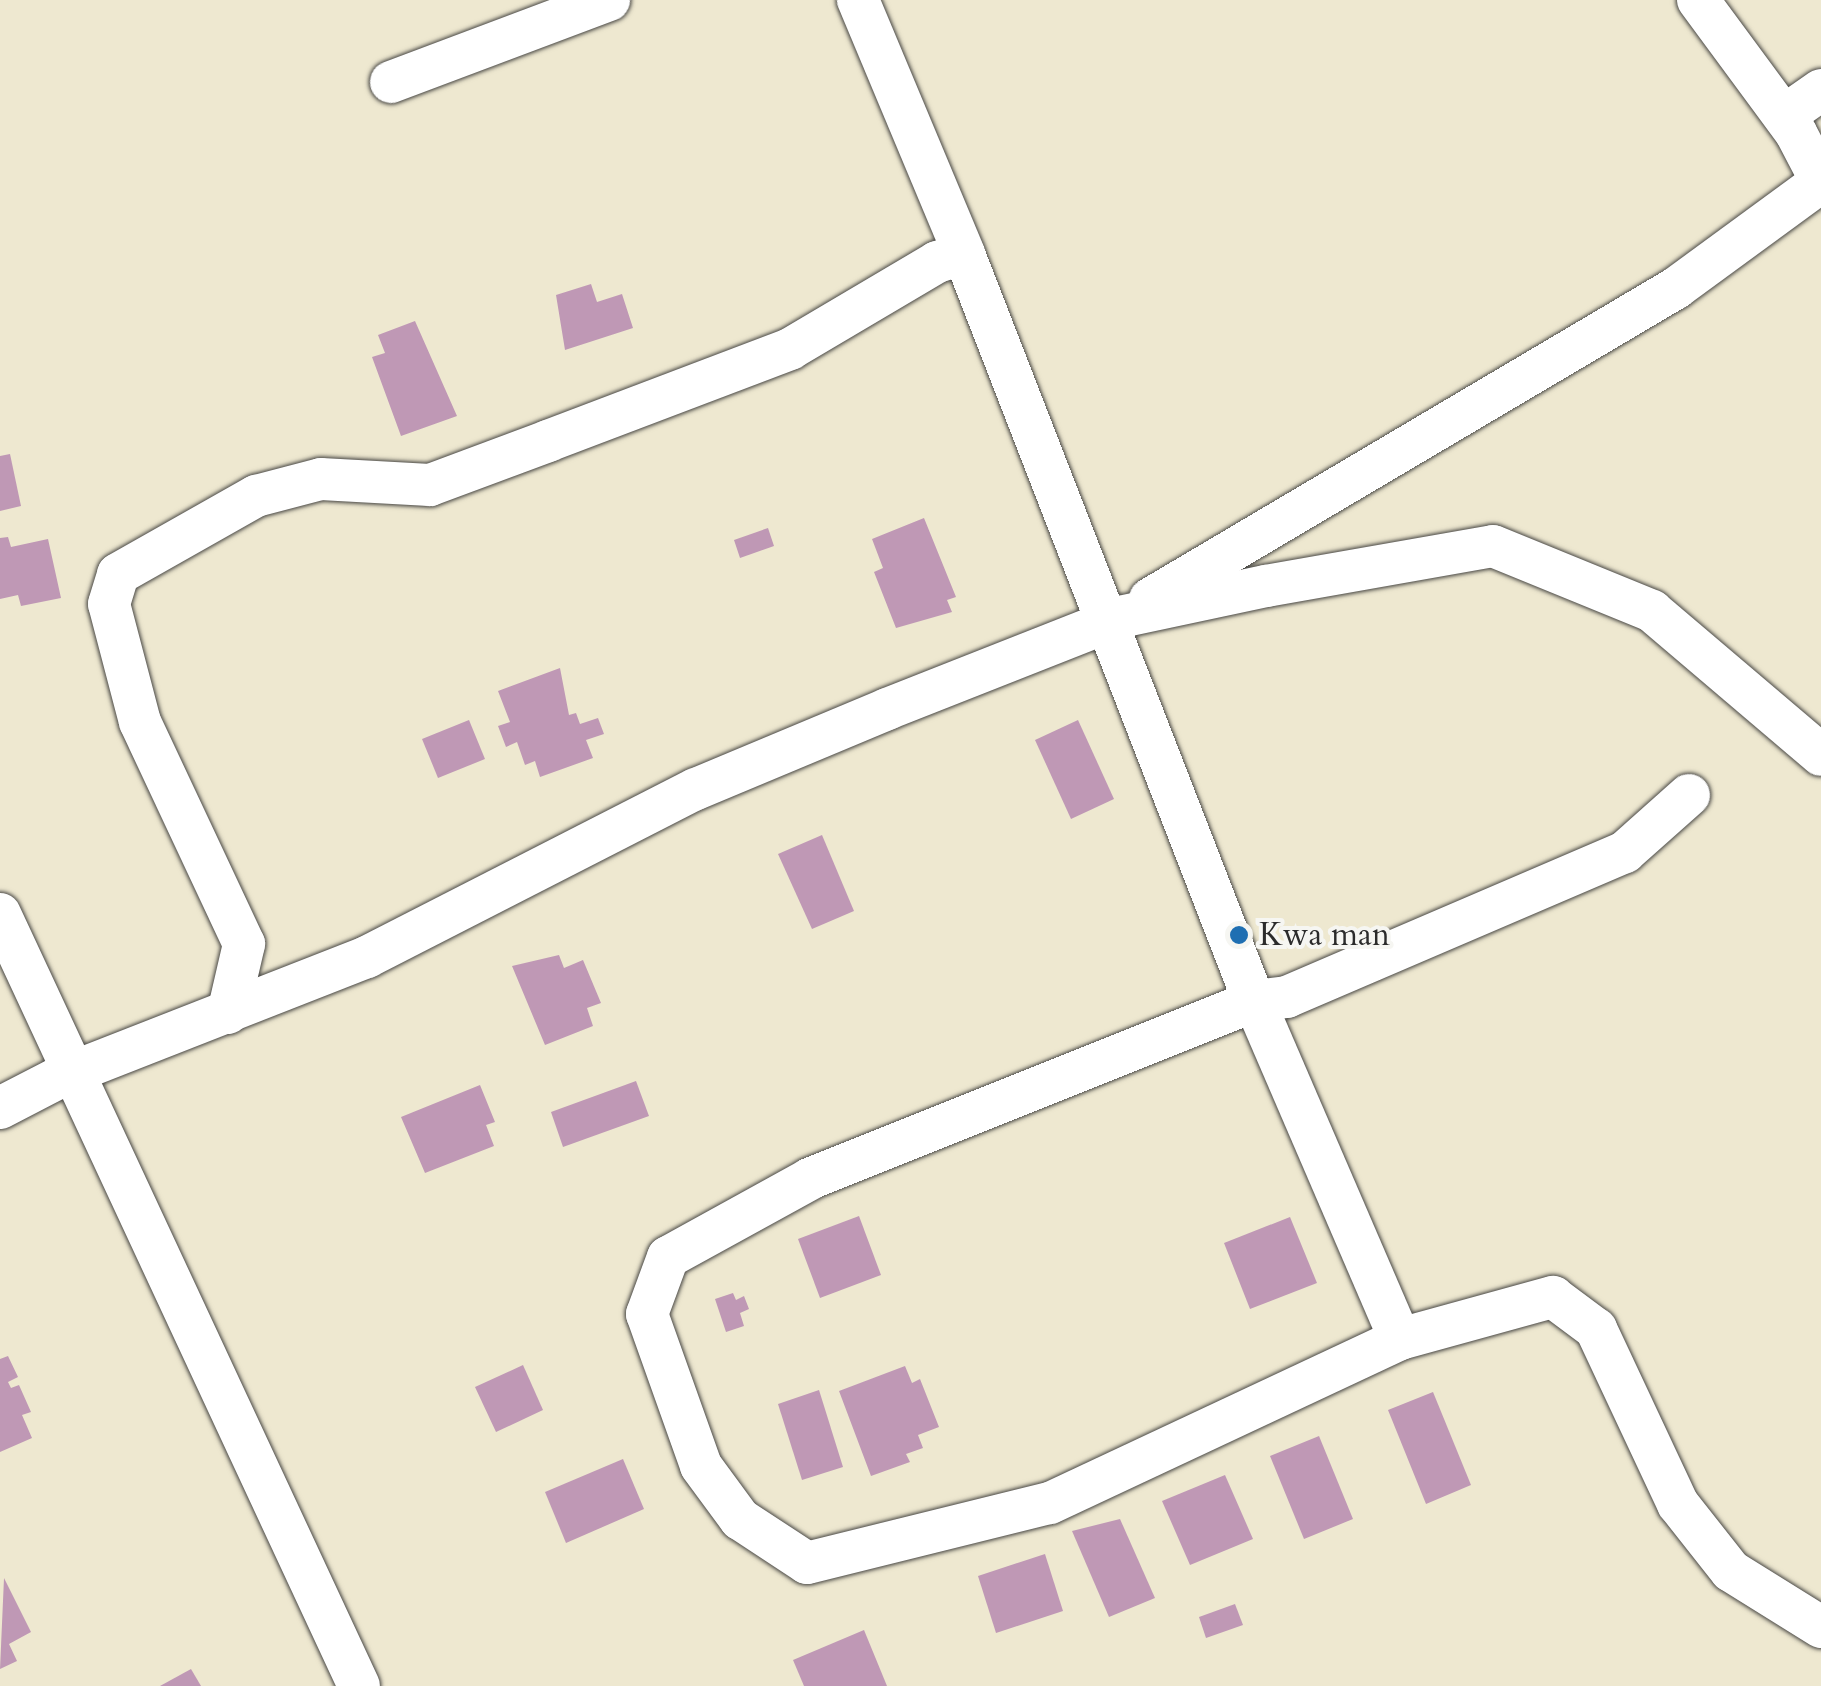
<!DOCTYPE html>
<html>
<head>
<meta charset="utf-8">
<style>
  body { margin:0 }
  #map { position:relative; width:1821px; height:1686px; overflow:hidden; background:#eee8d0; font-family:Cardo,serif }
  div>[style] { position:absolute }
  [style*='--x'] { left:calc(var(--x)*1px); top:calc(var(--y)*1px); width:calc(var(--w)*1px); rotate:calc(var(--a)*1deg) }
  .building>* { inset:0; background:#bf98b5 }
  .roads { filter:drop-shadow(0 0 2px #484744) drop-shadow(0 0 2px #484744) }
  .minor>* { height:42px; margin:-21px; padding:0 21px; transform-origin:21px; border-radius:21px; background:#fff }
  .dots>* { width:28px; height:28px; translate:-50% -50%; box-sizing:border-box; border:5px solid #f6f6f2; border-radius:50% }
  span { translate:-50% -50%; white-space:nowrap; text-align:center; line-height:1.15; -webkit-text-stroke:8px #f6f6f2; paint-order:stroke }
  .poi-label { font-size:32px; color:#2b2b2b }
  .left { translate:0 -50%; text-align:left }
</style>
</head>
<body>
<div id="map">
  <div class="building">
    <i style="clip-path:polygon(591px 284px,597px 302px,622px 294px,633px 328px,565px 350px,556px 295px)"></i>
    <i style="clip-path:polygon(415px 321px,457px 416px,401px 436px,372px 357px,385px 353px,378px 335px)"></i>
    <i style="clip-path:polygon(10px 454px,21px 506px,0 511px,0 456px)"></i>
    <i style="clip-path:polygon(924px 518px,956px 597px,947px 600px,952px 612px,896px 628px,874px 572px,883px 568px,872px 539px)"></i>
    <i style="clip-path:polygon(768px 528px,774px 546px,740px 558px,734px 540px)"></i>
    <i style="clip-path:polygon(8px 537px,11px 547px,48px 539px,61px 598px,21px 606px,18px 595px,0 599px,0 538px)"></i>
    <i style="clip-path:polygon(560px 668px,569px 715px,576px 713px,580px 724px,598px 718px,604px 734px,586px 740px,593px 758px,540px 777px,535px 761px,525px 765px,517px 742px,506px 747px,498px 726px,510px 722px,498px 691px)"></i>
    <i style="clip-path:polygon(469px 720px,485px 759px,438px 778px,422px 739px)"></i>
    <i style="clip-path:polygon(1078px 720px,1114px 799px,1071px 819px,1035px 740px)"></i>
    <i style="clip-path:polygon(822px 835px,854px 911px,812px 929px,778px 854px)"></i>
    <i style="clip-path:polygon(559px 955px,564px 968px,583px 960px,601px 1003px,587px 1008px,593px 1026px,545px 1045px,512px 966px)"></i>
    <i style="clip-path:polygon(636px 1081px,649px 1116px,563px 1147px,551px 1112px)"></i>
    <i style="clip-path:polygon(480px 1085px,495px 1122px,486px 1125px,494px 1146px,425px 1173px,401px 1117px)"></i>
    <i style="clip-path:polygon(859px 1216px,881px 1275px,820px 1298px,798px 1239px)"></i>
    <i style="clip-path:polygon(1290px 1217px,1317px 1283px,1250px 1309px,1224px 1243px)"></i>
    <i style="clip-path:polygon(733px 1293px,736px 1300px,744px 1296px,749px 1309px,740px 1313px,744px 1326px,726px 1332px,715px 1299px)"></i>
    <i style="clip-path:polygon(8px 1356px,18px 1377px,8px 1382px,11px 1388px,19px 1385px,31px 1412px,22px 1415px,32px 1438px,0 1452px,0 1359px)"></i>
    <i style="clip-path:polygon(523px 1365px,543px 1410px,496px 1432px,475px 1387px)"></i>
    <i style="clip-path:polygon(905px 1366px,912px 1383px,920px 1379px,939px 1427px,918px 1435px,923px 1448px,906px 1454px,910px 1462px,871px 1476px,839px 1391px)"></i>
    <i style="clip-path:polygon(819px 1390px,843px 1467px,802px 1480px,778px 1404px)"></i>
    <i style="clip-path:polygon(1433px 1392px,1471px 1485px,1426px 1504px,1388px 1410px)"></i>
    <i style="clip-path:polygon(1319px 1436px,1353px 1519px,1304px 1539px,1270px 1456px)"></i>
    <i style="clip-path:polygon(623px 1459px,644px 1509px,566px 1543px,545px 1492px)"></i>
    <i style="clip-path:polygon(1225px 1475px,1253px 1539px,1190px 1565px,1162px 1501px)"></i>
    <i style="clip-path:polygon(1120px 1519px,1155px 1598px,1109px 1617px,1072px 1531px)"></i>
    <i style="clip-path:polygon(1045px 1554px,1063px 1611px,996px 1633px,978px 1576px)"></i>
    <i style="clip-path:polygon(4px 1578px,31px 1632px,9px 1644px,17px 1661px,0 1669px)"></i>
    <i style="clip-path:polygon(1235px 1604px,1243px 1625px,1206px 1638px,1199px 1617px)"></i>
    <i style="clip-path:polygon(864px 1630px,887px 1686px,804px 1686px,793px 1660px)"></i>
    <i style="clip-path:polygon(191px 1669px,201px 1686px,160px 1686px)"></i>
  </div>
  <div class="roads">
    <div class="minor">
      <i style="--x:858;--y:0;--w:275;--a:67.3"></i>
      <i style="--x:964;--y:254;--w:791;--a:68.79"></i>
      <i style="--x:1250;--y:991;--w:379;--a:66.7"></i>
      <i style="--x:1698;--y:0;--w:165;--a:53.6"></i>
      <i style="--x:1796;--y:133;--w:54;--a:62.5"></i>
      <i style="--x:391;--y:82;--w:233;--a:-20.6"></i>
      <i style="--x:1784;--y:116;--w:45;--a:-35.1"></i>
      <i style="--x:1150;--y:599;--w:611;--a:-30.59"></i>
      <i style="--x:1676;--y:288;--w:180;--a:-36.2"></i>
      <i style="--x:1689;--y:795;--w:86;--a:138.3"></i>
      <i style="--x:1625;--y:852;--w:368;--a:156.8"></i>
      <i style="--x:1287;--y:997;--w:33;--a:173"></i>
      <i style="--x:1254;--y:1001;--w:478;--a:158.2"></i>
      <i style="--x:810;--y:1179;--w:162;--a:151.2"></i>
      <i style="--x:668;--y:1257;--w:61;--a:110.2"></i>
      <i style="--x:647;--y:1314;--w:161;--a:70.4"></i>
      <i style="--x:701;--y:1466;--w:66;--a:53.7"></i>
      <i style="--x:740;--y:1519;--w:80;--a:33.3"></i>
      <i style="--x:807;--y:1563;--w:250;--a:-13.9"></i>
      <i style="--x:1050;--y:1503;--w:387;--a:-25.1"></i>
      <i style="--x:1400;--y:1339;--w:159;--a:-15.4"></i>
      <i style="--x:1553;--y:1297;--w:54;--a:36.7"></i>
      <i style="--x:1596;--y:1329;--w:193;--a:64.9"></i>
      <i style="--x:1678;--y:1504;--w:85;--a:51.7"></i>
      <i style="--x:1731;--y:1571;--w:106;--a:31.9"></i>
      <i style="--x:0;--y:914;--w:851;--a:65.06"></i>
      <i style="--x:228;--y:1013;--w:71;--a:-76.9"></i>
      <i style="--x:244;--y:944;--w:245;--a:-115.1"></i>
      <i style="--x:140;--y:722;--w:122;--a:-104.7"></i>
      <i style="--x:109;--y:604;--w:31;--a:-73"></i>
      <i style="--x:118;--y:574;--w:159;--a:-29.5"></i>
      <i style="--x:256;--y:496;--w:67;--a:-14.7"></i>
      <i style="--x:321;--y:479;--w:109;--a:3.2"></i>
      <i style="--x:430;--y:485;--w:126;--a:-20.4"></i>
      <i style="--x:548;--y:441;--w:259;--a:-20.8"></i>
      <i style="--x:790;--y:349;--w:171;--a:-30.6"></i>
      <i style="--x:937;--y:262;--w:28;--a:-17"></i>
      <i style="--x:0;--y:1108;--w:65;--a:-27.3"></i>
      <i style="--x:58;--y:1078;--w:332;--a:-21.4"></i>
      <i style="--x:367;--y:957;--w:369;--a:-27.1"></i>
      <i style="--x:696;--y:789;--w:207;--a:-22.7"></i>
      <i style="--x:887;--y:709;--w:251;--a:-21.5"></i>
      <i style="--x:1120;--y:617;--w:149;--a:-12"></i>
      <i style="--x:1266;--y:586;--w:230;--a:-10"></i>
      <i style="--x:1493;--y:546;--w:172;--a:22.2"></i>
      <i style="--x:1652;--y:611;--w:222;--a:40.4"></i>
    </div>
  </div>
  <div class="dots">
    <i style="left:1239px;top:935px;background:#1f6fb2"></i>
  </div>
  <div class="poi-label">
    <span class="left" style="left:1259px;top:935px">Kwa man</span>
  </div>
</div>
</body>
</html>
